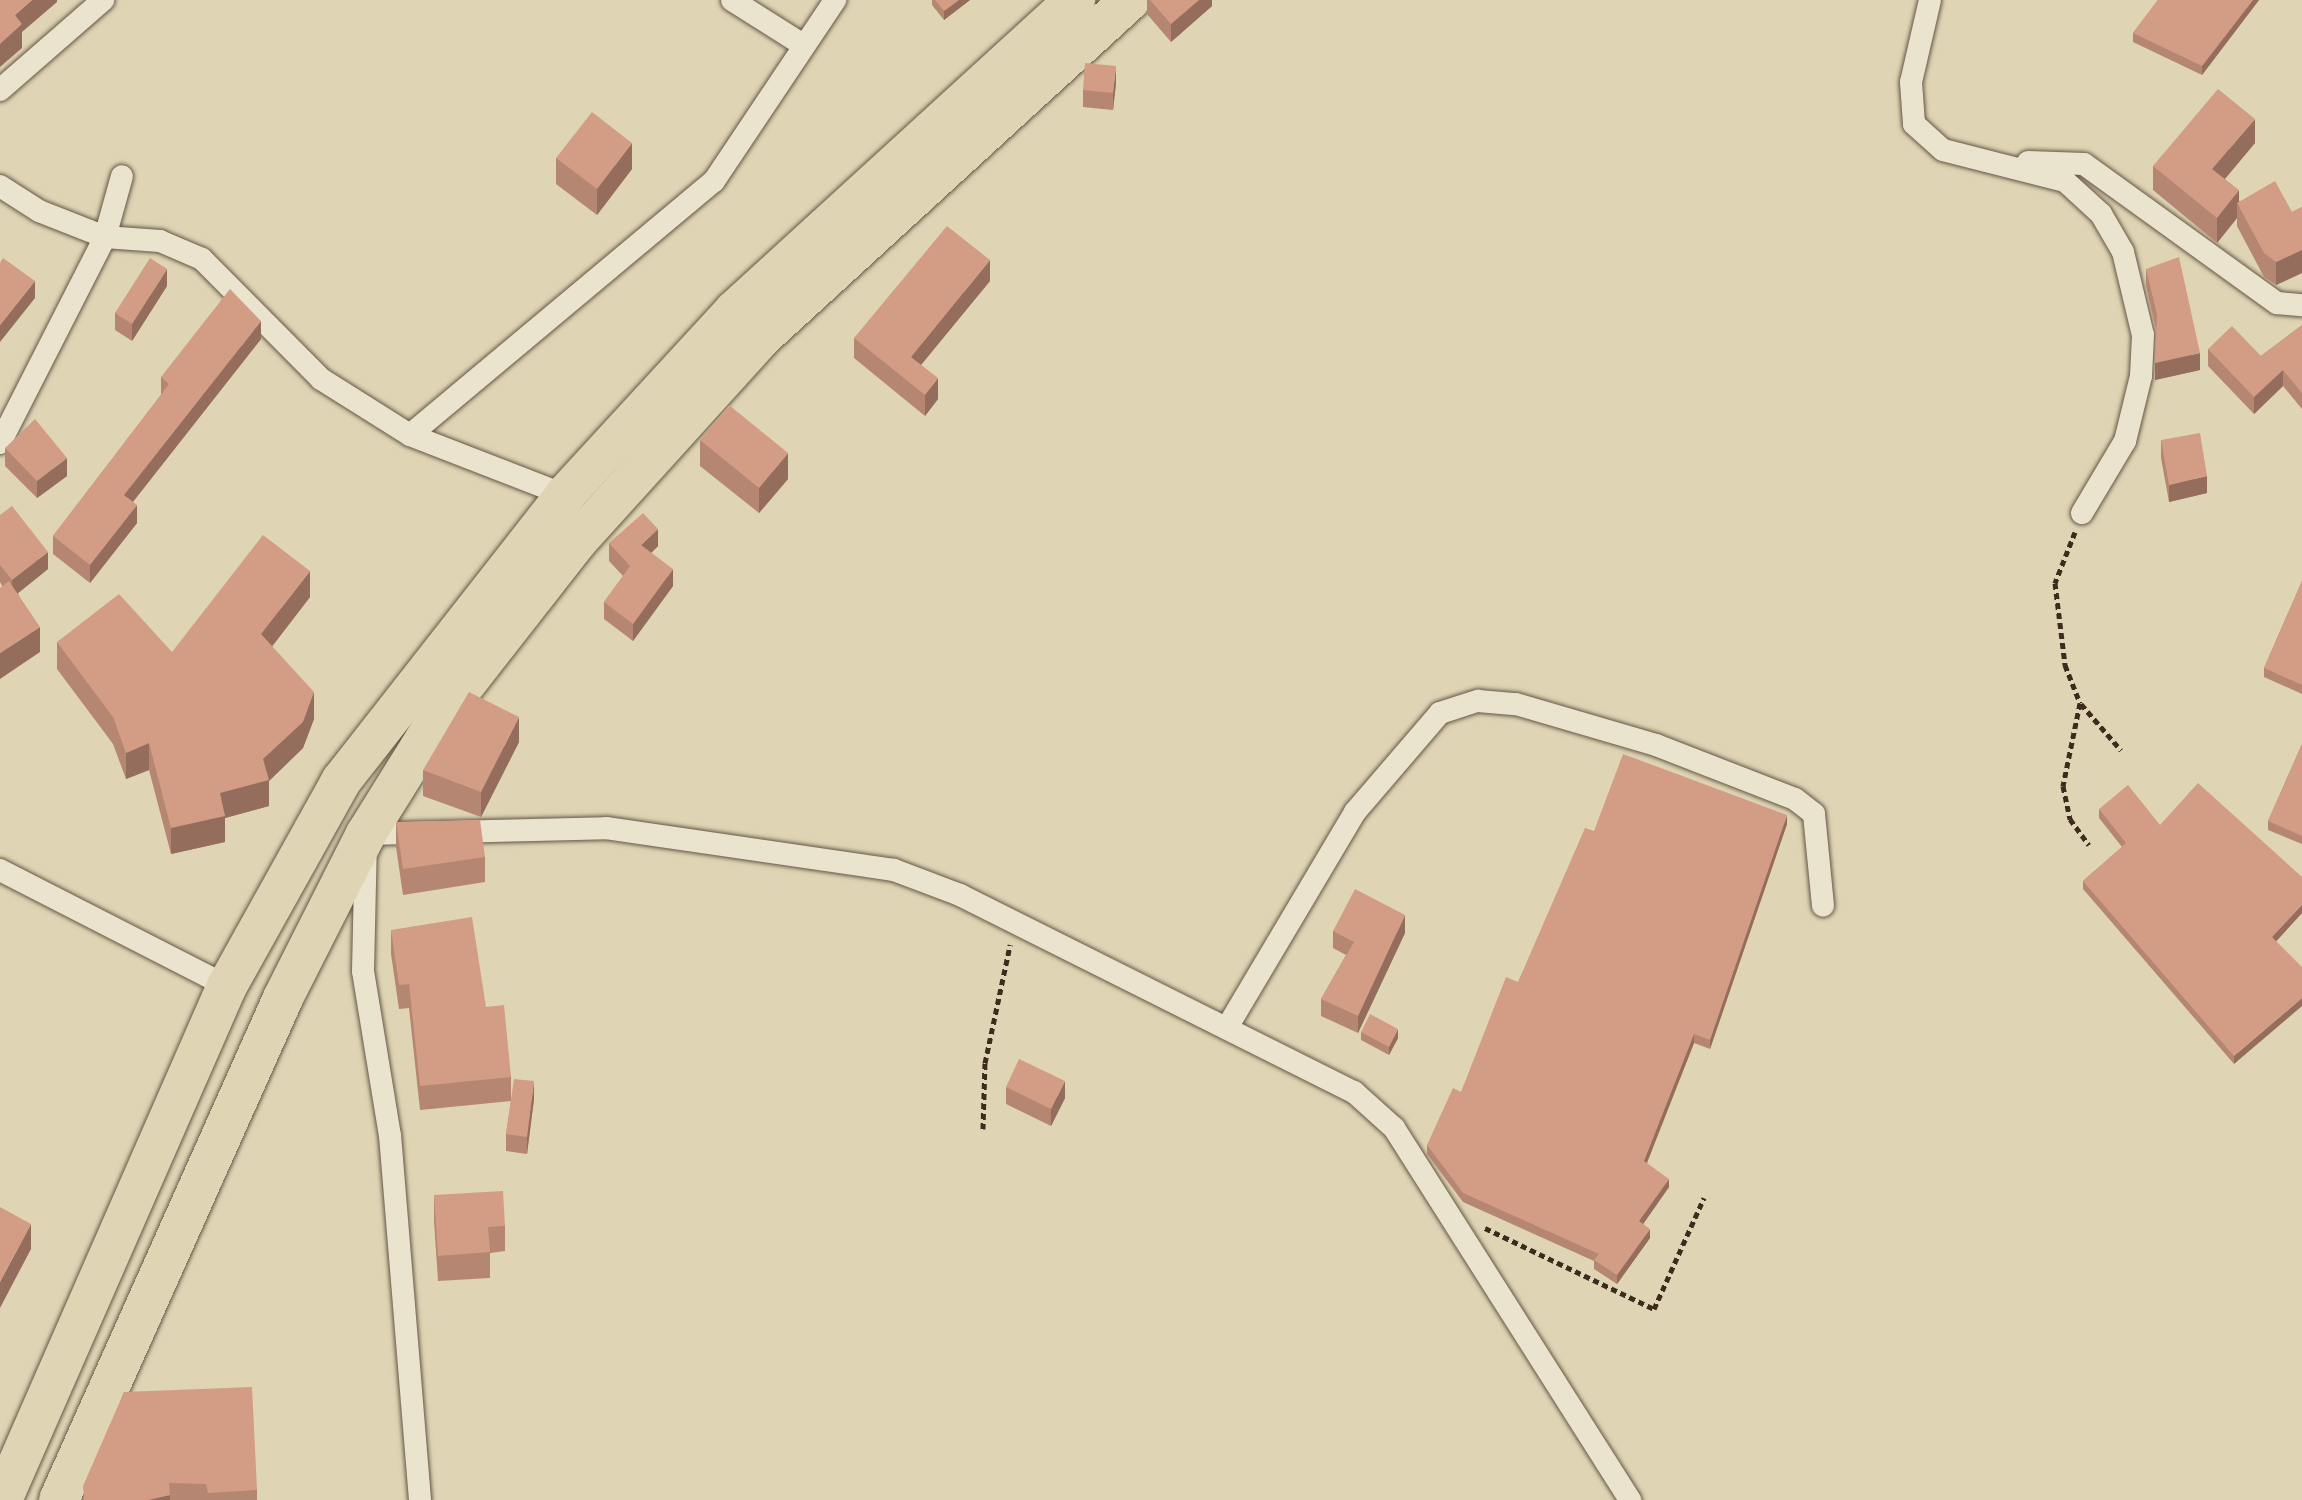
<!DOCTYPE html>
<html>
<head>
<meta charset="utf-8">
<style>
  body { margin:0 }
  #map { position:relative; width:2302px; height:1500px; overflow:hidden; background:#dfd5b5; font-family:"EB Garamond",serif }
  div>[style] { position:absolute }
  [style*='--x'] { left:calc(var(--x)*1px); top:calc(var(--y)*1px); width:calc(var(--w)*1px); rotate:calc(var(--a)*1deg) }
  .path>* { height:5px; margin-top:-2.5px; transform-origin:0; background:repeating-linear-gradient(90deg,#3d2c1e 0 6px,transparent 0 10px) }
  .roads { filter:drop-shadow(0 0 2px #665644) drop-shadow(0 0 2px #665644) }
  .street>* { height:22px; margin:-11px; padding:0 11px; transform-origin:11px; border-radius:11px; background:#eae4cf }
  .highway>* { height:40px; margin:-20px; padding:0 20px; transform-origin:20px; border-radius:20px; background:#dfd5b5 }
  .wall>* { inset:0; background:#b58672 }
  .shaded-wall>* { inset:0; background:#946d5d }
  .building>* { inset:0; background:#d39c85 }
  span { translate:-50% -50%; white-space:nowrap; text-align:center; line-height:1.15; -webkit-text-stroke:6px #eae4cf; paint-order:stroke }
</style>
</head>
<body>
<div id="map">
  <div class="path">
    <i style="--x:2075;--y:532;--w:55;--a:111.4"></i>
    <i style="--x:2055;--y:583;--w:83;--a:83"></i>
    <i style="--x:2065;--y:665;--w:41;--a:68.5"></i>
    <i style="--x:2080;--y:703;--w:85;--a:101.6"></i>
    <i style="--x:2063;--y:786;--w:34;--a:78"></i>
    <i style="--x:2070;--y:819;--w:32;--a:54"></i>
    <i style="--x:2081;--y:704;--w:61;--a:49"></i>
    <i style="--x:983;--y:1129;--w:66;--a:-88.3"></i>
    <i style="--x:985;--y:1063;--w:121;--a:-78"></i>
    <i style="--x:1485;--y:1228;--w:187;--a:25.6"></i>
    <i style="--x:1654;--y:1309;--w:122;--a:-65.8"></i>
  </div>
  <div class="roads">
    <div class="street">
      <i style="--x:732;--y:0;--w:80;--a:32.3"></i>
      <i style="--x:1930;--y:0;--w:84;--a:103"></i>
      <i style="--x:1911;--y:82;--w:42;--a:85.9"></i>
      <i style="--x:1914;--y:124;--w:39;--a:42"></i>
      <i style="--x:1943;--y:150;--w:126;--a:14.3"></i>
      <i style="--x:2065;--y:181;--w:49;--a:42.5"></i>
      <i style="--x:2101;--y:214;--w:44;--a:59.9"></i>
      <i style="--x:2123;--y:252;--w:85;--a:76.5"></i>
      <i style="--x:2143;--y:335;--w:41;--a:92.8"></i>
      <i style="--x:2141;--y:376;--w:67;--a:103.8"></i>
      <i style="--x:2125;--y:441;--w:84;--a:120.8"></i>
      <i style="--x:0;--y:90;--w:137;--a:-41.1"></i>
      <i style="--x:2028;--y:162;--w:56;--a:2"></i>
      <i style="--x:2084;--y:164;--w:238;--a:35.8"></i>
      <i style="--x:2277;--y:303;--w:25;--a:5"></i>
      <i style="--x:0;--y:186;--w:46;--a:32.7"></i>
      <i style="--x:39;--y:211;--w:71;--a:21.5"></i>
      <i style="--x:105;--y:237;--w:55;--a:4.2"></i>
      <i style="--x:160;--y:241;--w:46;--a:23.2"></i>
      <i style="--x:202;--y:259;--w:169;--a:45.2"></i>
      <i style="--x:321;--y:379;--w:105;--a:32.2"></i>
      <i style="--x:410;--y:435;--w:166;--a:21.2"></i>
      <i style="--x:410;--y:435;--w:396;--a:-39.9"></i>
      <i style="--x:714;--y:181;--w:218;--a:-56.2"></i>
      <i style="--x:0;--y:443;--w:231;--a:-63"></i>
      <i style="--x:105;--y:237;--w:63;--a:-74.4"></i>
      <i style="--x:0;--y:870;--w:255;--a:27.1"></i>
      <i style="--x:1228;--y:1026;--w:249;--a:-59.3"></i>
      <i style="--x:1355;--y:812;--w:130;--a:-49.4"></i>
      <i style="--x:1440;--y:713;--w:40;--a:-18"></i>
      <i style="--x:1478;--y:701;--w:38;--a:5"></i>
      <i style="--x:1516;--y:704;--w:146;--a:16.3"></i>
      <i style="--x:1656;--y:745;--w:149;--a:21.2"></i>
      <i style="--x:1795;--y:799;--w:24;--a:38"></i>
      <i style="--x:1814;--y:814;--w:92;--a:84.4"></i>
      <i style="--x:420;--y:1500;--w:365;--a:-94.7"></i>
      <i style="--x:390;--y:1136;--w:167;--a:-99.3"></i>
      <i style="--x:363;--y:971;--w:137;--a:-88.7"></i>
      <i style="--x:366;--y:834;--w:240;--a:-1.4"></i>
      <i style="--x:606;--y:828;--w:291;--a:8.3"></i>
      <i style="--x:894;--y:870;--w:71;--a:20.7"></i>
      <i style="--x:960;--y:895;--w:441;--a:26.6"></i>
      <i style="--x:1354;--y:1092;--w:54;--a:42"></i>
      <i style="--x:1394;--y:1128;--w:441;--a:57.6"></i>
    </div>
    <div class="highway">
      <i style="--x:2;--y:1500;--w:561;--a:-66.36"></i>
      <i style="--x:227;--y:986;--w:235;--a:-60.9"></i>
      <i style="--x:341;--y:781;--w:363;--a:-51.9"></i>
      <i style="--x:565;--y:495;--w:250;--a:-47.4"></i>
      <i style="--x:734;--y:311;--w:462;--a:-42.4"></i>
      <i style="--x:59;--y:1500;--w:550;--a:-65.95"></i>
      <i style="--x:283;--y:998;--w:184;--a:-63.2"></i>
      <i style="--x:366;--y:834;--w:131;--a:-58.1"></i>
      <i style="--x:435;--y:723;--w:234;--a:-52"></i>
      <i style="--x:579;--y:539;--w:271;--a:-47.8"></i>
      <i style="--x:761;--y:338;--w:500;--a:-42.49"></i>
    </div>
  </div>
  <div class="wall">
    <i style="clip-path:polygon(932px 0,970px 0,944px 20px,932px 5px)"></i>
    <i style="clip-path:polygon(1147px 0,1212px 0,1212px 6px,1171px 42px,1147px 14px)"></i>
    <i style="clip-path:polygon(2158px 0,2259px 0,2202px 75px,2133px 42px,2133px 33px)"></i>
    <i style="clip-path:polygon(1116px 83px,1113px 110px,1083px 107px,1083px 90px)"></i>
    <i style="clip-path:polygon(2255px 143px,2225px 179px,2239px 201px,2292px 212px,2302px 207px,2302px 273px,2276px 285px,2264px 277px,2237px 226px,2237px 218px,2217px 243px,2153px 190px,2153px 166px)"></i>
    <i style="clip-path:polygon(556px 158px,632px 169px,597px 215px,556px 184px)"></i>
    <i style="clip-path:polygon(2146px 269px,2200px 370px,2155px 380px,2156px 330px,2146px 286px)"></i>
    <i style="clip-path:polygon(990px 281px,921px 365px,938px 399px,925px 416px,854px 358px,854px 338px)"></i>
    <i style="clip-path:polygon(167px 286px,132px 341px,115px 330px,115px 313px)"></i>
    <i style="clip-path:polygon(2302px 325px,2302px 409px,2283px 386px,2254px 414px,2208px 366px,2208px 349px,2261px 356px)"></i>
    <i style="clip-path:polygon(261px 339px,133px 502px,137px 523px,90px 583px,53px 554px,53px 536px,161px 395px,161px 377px)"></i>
    <i style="clip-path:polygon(700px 440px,788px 479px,759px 513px,700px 466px)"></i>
    <i style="clip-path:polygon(2161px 440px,2207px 493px,2169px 502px,2161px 458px)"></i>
    <i style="clip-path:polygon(5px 448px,67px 476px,37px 498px,5px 466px)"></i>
    <i style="clip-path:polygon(0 515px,48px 569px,18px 593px,40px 652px,0 582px)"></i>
    <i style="clip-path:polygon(609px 543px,658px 546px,651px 553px,673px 586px,633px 641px,604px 619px,604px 602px,623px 576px,609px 561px)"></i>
    <i style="clip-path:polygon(2302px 581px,2302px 694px,2264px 677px,2264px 668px)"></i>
    <i style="clip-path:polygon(310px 597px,272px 646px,314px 719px,303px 748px,269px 781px,269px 806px,225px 818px,225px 842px,171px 854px,149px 770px,126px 779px,113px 744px,57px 669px,57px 642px,172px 652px)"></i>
    <i style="clip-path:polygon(519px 742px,481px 817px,423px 796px,423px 770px)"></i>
    <i style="clip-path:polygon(2302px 744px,2302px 844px,2268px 830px,2268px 821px)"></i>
    <i style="clip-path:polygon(2099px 809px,2160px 825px,2302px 877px,2302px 913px,2276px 941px,2234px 1064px,2083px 889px,2083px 881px,2122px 847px,2099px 818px)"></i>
    <i style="clip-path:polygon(396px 822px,485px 857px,485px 882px,403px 895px,396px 847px)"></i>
    <i style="clip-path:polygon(1787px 824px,1710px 1049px,1694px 1043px,1647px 1163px,1669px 1187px,1643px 1224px,1650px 1238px,1617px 1284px,1594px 1269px,1594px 1261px,1463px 1202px,1427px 1154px,1427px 1145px,1461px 1092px,1518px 982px,1594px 831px)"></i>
    <i style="clip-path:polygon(391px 930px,486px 1007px,511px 1077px,511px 1101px,534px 1099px,527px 1154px,506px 1151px,506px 1134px,511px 1101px,420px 1110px,409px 1008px,399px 1009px,391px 954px)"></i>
    <i style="clip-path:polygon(1333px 931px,1405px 933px,1358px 1033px,1321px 1016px,1321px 999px,1346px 955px,1333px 948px)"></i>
    <i style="clip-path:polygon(1361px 1032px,1398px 1038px,1389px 1055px,1361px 1040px)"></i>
    <i style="clip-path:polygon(1006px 1087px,1065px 1098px,1051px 1126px,1006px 1104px)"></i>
    <i style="clip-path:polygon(434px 1195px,505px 1226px,505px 1251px,490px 1253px,490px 1278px,438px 1281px,434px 1221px)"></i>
    <i style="clip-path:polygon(124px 1392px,257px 1490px,257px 1500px,83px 1500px)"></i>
  </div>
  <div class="shaded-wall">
    <i style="clip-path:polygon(32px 0,57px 0,57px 2px,22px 32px,22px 48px,0 67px,0 44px,15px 15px)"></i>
    <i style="clip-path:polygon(959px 0,970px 0,944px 20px,944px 11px)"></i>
    <i style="clip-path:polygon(1199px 0,1212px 0,1212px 6px,1171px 42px,1171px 24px)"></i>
    <i style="clip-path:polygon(2253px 0,2259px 0,2202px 75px,2202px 66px)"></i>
    <i style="clip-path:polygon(1116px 66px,1116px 83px,1113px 110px,1113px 93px)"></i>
    <i style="clip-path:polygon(2255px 119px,2255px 143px,2212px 194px,2212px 169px)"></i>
    <i style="clip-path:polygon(632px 143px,632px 169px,597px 215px,597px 189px)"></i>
    <i style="clip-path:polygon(2239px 190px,2239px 208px,2237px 203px,2237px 218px,2217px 243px,2217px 218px)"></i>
    <i style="clip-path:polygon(2302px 250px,2302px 273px,2276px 285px,2276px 262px)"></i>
    <i style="clip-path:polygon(990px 260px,990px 281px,911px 377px,911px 357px)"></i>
    <i style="clip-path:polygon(167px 269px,167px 286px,132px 341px,132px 324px)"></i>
    <i style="clip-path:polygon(35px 281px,35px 298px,0 342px,0 325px)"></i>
    <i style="clip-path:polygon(261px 321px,261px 339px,124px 513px,124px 495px)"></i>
    <i style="clip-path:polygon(2200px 353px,2200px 370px,2155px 380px,2155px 363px)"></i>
    <i style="clip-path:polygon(2283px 370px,2283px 386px,2254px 414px,2254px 397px)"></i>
    <i style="clip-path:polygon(938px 378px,938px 399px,925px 416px,925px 395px)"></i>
    <i style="clip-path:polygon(788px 453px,788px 479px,759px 513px,759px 488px)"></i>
    <i style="clip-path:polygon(67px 458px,67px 476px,37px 498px,37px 481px)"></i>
    <i style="clip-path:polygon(2207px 476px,2207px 493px,2169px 502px,2169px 485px)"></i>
    <i style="clip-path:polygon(137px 505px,137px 523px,90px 583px,90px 565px)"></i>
    <i style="clip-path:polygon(658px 529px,658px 546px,641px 563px,641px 545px)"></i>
    <i style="clip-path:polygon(48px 552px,48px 569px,12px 598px,12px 580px)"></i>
    <i style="clip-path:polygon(673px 569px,673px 586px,633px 641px,633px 624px)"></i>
    <i style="clip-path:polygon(310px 571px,310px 597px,261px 661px,261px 634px)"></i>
    <i style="clip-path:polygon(40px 627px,40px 652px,0 679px,0 653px)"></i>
    <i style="clip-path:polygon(314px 692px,314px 719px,303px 748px,269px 781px,269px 806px,225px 818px,225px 842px,171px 854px,171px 828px,220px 793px,263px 759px)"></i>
    <i style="clip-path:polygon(519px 717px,519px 742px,481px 817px,481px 792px)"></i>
    <i style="clip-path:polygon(149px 743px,149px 770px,126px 779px,126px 753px)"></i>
    <i style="clip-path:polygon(1787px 815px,1787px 824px,1710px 1049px,1710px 1040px)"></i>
    <i style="clip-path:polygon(2302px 905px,2302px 913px,2272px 946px,2272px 937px)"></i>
    <i style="clip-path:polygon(1405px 915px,1405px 933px,1358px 1033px,1358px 1016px)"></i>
    <i style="clip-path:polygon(2302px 998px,2302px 1006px,2234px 1064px,2234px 1056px)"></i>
    <i style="clip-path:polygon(1398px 1029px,1398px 1038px,1389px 1055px,1389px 1047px)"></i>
    <i style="clip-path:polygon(1694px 1034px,1694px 1043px,1644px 1170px,1644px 1161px)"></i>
    <i style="clip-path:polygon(534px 1081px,534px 1099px,527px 1154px,527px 1137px)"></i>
    <i style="clip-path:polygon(1065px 1081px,1065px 1098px,1051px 1126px,1051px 1109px)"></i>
    <i style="clip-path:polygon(1669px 1179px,1669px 1187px,1639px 1230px,1639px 1221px)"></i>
    <i style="clip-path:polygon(31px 1224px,31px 1249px,0 1308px,0 1282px)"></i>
    <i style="clip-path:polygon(1650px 1229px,1650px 1238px,1617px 1284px,1617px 1275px)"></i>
    <i style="clip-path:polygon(170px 1495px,170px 1500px,148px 1500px)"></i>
  </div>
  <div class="building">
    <i style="clip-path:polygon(0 0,32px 0,15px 15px,22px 24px,0 44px)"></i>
    <i style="clip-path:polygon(935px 0,959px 0,944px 11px)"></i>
    <i style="clip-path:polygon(1150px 0,1199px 0,1171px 24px)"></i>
    <i style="clip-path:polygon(2158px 0,2253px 0,2202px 66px,2133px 33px)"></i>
    <i style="clip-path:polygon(1085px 63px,1116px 66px,1113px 93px,1083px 90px)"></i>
    <i style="clip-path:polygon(2218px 89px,2255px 119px,2212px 169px,2239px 190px,2217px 218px,2153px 166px)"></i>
    <i style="clip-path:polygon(592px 112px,632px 143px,597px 189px,556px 158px)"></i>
    <i style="clip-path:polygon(2275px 181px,2292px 212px,2302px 207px,2302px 250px,2276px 262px,2264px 253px,2237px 203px)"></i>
    <i style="clip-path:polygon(947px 226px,990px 260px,911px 357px,938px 378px,925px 395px,854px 338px)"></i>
    <i style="clip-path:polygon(2179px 257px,2200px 353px,2155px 363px,2157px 315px,2146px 269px)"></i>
    <i style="clip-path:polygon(3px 258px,35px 281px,0 325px,0 263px)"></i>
    <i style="clip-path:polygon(150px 258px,167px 269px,132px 324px,115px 313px)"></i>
    <i style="clip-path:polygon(230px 289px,261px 321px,124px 495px,137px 505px,90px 565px,53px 536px,169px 384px,161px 377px)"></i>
    <i style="clip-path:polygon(2302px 325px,2302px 393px,2283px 370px,2254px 397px,2208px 349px,2232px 326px,2261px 356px)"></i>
    <i style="clip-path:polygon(729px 405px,788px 453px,759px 488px,700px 440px)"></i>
    <i style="clip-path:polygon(35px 419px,67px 458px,37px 481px,5px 448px)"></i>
    <i style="clip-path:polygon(2200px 433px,2207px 476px,2169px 485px,2161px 440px)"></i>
    <i style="clip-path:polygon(12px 506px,48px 552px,12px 580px,0 565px,0 515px)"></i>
    <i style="clip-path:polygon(643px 513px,658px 529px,641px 545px,673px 569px,633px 624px,604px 602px,630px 566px,609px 543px)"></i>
    <i style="clip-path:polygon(263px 535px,310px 571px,261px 634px,314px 692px,303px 722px,263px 759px,269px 780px,220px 793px,225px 816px,171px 828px,149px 743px,126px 753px,113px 717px,57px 642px,119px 594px,172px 652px)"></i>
    <i style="clip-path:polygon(9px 581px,40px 627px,0 653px,0 588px)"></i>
    <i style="clip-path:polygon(2302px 581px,2302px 685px,2264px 668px)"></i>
    <i style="clip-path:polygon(469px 692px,519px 717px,481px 792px,423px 770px)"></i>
    <i style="clip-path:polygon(2302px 744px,2302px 836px,2268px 821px)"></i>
    <i style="clip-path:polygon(1623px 754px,1787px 815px,1710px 1040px,1694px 1034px,1644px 1161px,1669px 1179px,1639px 1221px,1650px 1229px,1617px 1275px,1594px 1260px,1599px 1254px,1463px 1193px,1427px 1145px,1453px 1088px,1461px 1092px,1506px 977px,1518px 982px,1585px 828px,1594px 831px)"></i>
    <i style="clip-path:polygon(2198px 783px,2302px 877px,2302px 905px,2272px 937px,2302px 967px,2302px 998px,2234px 1056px,2083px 881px,2126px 843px,2099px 809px,2128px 785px,2160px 825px)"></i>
    <i style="clip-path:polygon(480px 820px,485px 857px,403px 869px,396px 822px)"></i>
    <i style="clip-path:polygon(1355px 889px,1405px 915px,1358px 1016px,1321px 999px,1354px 942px,1333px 931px)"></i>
    <i style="clip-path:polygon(472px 917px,486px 1007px,504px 1005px,511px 1077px,420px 1086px,409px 984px,399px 985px,391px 930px)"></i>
    <i style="clip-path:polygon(1370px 1014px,1398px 1029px,1389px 1047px,1361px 1032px)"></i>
    <i style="clip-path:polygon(1019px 1059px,1065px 1081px,1051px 1109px,1006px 1087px)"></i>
    <i style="clip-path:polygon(514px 1079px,534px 1081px,527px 1137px,506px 1134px)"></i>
    <i style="clip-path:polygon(503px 1191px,505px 1226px,488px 1227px,490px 1252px,438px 1256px,434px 1195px)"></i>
    <i style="clip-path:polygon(0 1207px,31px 1224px,0 1282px)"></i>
    <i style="clip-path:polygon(252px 1387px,257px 1490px,208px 1493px,206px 1484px,169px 1483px,170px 1495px,148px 1500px,84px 1500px,83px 1486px,124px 1392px)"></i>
  </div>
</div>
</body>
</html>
